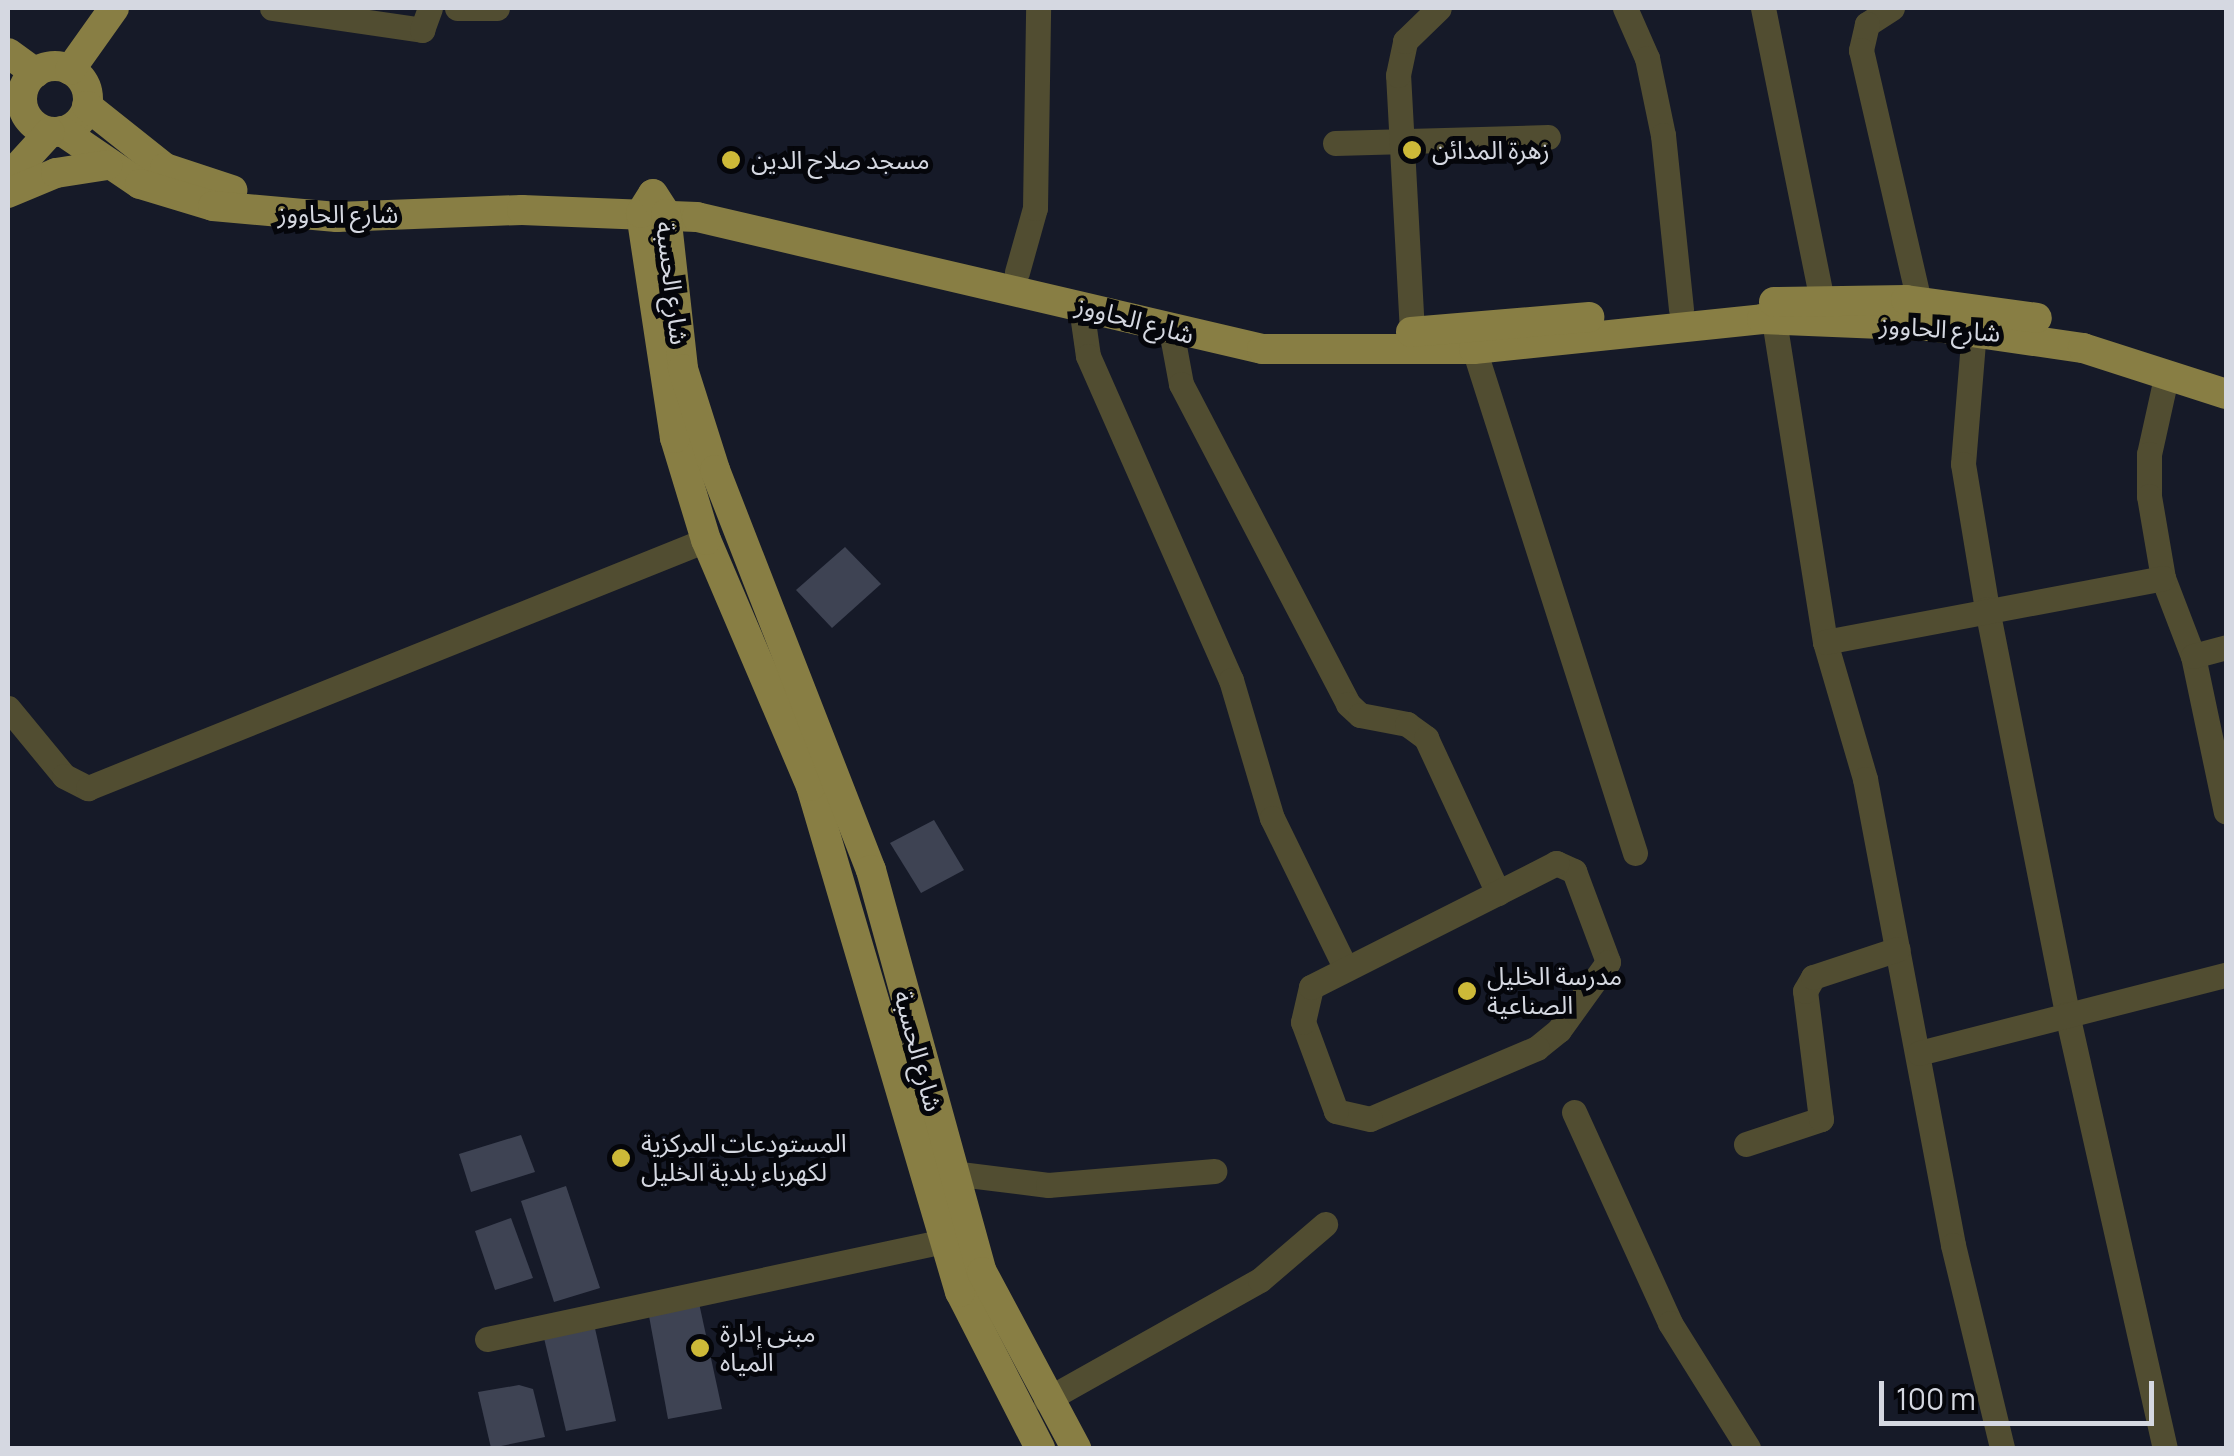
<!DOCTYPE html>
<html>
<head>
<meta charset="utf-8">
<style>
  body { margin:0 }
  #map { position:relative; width:2234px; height:1456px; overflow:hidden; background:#161a28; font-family:Manrope,"Noto Sans Arabic",sans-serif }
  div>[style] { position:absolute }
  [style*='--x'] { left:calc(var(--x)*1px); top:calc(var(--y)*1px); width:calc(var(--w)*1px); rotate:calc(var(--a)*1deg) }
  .building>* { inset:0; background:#3e4353 }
  .minor>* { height:25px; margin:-12.5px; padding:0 12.5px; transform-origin:12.5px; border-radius:12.5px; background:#514d31 }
  .major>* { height:30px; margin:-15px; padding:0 15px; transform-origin:15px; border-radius:15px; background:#887e44 }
  .major>.ring { margin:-15px; padding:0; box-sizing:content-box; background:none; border:30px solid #887e44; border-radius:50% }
  .dots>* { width:28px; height:28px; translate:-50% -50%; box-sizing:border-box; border:5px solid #05060b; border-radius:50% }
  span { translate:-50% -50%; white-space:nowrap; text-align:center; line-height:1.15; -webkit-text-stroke:10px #05060b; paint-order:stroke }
  .poi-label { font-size:25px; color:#d5d8e1 }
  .left { translate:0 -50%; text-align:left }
  .street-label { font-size:25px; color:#d5d8e1 }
  .frame { position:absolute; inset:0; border:10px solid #d5d8e1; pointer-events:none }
  .scale { position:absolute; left:1879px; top:1381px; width:275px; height:45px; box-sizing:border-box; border:5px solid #d5d8e1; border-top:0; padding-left:12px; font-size:30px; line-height:35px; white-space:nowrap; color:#d5d8e1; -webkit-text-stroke:8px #05060b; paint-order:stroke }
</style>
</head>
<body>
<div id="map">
  <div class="building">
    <i style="clip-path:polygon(845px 547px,881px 584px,832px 628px,796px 590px)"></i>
    <i style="clip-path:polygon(934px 820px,964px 870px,921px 893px,890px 843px)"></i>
    <i style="clip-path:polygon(521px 1135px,535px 1172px,471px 1192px,459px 1154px)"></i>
    <i style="clip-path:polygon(566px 1186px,600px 1288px,554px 1302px,521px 1201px)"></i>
    <i style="clip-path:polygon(511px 1218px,533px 1278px,495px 1290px,475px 1231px)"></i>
    <i style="clip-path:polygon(699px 1303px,722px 1409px,668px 1419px,649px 1316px)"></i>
    <i style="clip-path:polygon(594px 1324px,616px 1421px,566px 1431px,544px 1338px)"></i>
    <i style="clip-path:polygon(519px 1385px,533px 1389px,545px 1437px,491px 1448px,478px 1392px)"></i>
  </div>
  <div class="minor">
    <i style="--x:272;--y:8;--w:152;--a:8.3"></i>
    <i style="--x:422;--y:30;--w:23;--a:-70"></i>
    <i style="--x:457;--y:8;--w:40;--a:0"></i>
    <i style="--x:1625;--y:8;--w:55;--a:66.3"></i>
    <i style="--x:1647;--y:58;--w:79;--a:78.3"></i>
    <i style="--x:1663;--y:135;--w:175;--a:84.1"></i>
    <i style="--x:1763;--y:8;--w:298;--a:78.6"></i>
    <i style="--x:1892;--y:8;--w:30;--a:147"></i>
    <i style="--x:1867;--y:24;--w:27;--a:103"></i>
    <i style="--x:1861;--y:50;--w:259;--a:77"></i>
    <i style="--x:1335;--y:143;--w:213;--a:-1.6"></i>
    <i style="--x:1017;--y:272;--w:66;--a:-74.3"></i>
    <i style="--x:1035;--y:208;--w:200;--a:-89.1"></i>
    <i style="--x:1081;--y:307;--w:49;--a:81.9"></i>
    <i style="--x:1088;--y:356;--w:354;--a:66.2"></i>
    <i style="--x:1231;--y:680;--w:144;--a:73.5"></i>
    <i style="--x:1272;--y:818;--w:168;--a:63.9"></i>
    <i style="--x:1774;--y:320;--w:326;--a:81"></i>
    <i style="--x:1825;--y:642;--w:143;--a:73.7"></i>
    <i style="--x:1865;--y:779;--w:474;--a:79.3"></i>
    <i style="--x:1953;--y:1245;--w:209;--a:76.4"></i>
    <i style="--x:1171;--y:330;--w:55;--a:79.5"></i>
    <i style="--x:1181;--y:384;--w:361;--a:62.4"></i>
    <i style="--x:1348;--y:704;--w:16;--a:43"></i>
    <i style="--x:1360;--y:715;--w:48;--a:10.8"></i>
    <i style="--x:1407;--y:724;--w:24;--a:36"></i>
    <i style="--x:1426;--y:738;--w:171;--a:65.1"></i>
    <i style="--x:1974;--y:330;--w:134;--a:94.7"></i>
    <i style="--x:1963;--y:464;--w:147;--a:80.6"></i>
    <i style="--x:1987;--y:609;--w:413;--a:78.8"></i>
    <i style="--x:2067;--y:1014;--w:445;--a:77.3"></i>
    <i style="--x:1412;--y:332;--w:257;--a:-93.1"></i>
    <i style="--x:1398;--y:75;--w:35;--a:-78"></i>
    <i style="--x:1405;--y:41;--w:47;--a:-44.1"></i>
    <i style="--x:1474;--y:349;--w:529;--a:72.28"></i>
    <i style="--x:2167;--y:373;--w:83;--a:102.5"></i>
    <i style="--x:2149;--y:454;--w:42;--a:90"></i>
    <i style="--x:2149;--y:496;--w:83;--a:80.3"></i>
    <i style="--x:2163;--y:578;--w:84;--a:69"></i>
    <i style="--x:2193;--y:656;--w:159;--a:78.1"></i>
    <i style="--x:1825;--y:642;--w:344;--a:-10.7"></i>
    <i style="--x:2193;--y:656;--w:34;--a:-15"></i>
    <i style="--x:8;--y:708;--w:88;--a:50.5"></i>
    <i style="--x:64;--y:776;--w:27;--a:27"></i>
    <i style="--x:88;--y:788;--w:666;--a:-21.87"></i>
    <i style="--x:1556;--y:863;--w:20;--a:24"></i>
    <i style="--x:1574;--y:871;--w:97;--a:69.5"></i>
    <i style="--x:1608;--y:962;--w:84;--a:125.8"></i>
    <i style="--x:1559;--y:1030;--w:28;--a:141"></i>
    <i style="--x:1537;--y:1048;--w:181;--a:157"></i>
    <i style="--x:1370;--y:1119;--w:35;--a:-167"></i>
    <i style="--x:1336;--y:1111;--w:95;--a:-110.3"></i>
    <i style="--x:1303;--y:1022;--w:36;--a:-77"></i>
    <i style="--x:1311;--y:987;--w:275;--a:-26.8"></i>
    <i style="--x:1919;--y:1053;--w:317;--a:-14.3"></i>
    <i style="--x:1574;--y:1112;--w:232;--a:65.5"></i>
    <i style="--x:1670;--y:1323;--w:147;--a:58"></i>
    <i style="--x:1746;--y:1144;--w:79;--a:-18.4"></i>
    <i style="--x:1821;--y:1119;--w:129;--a:-97.1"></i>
    <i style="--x:1805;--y:991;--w:16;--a:-60"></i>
    <i style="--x:1813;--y:977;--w:89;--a:-18.2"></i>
    <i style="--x:952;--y:1173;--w:97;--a:7.1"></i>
    <i style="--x:1048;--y:1185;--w:167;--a:-4.8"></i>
    <i style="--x:487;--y:1339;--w:467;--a:-12.1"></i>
    <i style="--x:1046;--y:1400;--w:245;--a:-29.3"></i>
    <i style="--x:1260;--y:1280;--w:86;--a:-40.7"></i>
  </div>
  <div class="major">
    <i style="--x:8;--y:53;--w:34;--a:36"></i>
    <i class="ring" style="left:22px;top:66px;width:36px;height:36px"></i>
    <i style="--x:70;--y:70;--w:76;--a:-54.6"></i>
    <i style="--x:87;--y:106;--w:100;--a:38.5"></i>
    <i style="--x:165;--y:168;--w:71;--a:18.2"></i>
    <i style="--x:62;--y:131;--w:94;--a:34.2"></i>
    <i style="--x:140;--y:184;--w:76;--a:16.8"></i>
    <i style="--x:213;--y:206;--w:124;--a:5.1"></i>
    <i style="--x:337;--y:217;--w:185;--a:-2.2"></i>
    <i style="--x:522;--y:210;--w:175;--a:2.3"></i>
    <i style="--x:697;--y:217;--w:580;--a:13.15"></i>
    <i style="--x:1262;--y:349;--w:212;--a:0"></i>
    <i style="--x:1474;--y:349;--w:290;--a:-5.9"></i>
    <i style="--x:1762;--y:319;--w:168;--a:2.4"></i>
    <i style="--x:1930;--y:326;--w:155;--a:8.2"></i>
    <i style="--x:2083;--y:348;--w:150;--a:17.8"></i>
    <i style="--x:8;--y:178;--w:62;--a:-47.6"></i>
    <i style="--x:8;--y:193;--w:52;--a:-22.6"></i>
    <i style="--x:56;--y:173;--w:52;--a:-8.9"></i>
    <i style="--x:1774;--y:302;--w:132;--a:-0.9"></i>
    <i style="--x:1906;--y:300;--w:132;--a:7.8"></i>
    <i style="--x:1411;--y:332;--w:179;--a:-4.8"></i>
    <i style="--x:1040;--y:1448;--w:175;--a:-117.1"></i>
    <i style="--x:960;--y:1292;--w:527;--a:-106.41"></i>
    <i style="--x:811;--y:786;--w:267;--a:-113.1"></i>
    <i style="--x:706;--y:540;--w:107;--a:-106.9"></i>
    <i style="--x:675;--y:438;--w:228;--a:-98.6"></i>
    <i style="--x:641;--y:213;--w:22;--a:-58"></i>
    <i style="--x:653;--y:194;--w:24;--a:57"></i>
    <i style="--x:666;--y:214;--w:156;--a:83.7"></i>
    <i style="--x:683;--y:369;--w:106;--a:72.4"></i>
    <i style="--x:715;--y:470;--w:429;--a:68.7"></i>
    <i style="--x:871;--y:870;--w:417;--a:74.6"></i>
    <i style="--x:982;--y:1272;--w:200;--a:61.9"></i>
  </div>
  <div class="dots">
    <i style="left:1412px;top:150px;background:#cdb938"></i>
    <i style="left:731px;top:160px;background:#cdb938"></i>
    <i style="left:1467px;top:991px;background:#cdb938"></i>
    <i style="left:621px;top:1158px;background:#cdb938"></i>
    <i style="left:700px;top:1348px;background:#cdb938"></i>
  </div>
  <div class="poi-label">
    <span class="left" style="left:1432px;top:150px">زهرة المدائن</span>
    <span class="left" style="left:751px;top:160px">مسجد صلاح الدين</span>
    <span class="left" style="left:1487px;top:991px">مدرسة الخليل<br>الصناعية</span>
    <span class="left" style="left:641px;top:1158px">المستودعات المركزية<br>لكهرباء بلدية الخليل</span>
    <span class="left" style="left:720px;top:1348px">مبنى إدارة<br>المياه</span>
  </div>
  <div class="street-label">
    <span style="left:338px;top:214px">شارع الحاووز</span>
    <span style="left:672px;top:283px;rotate:83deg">شارع الحسبة</span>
    <span style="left:1135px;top:320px;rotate:15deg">شارع الحاووز</span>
    <span style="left:1940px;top:329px;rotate:4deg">شارع الحاووز</span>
    <span style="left:918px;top:1051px;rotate:75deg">شارع الحسبة</span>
  </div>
  <div class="frame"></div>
  <div class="scale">100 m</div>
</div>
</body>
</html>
